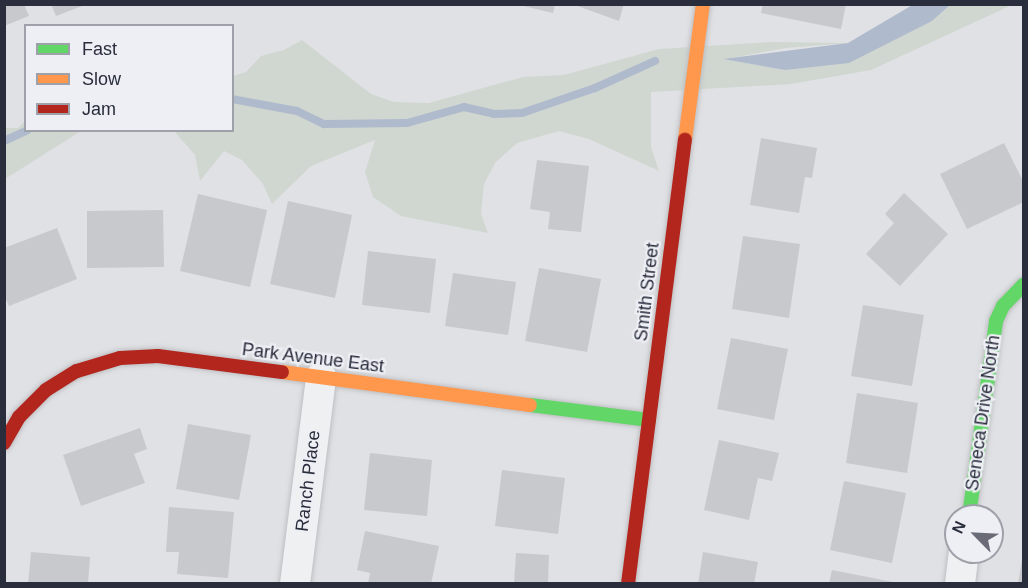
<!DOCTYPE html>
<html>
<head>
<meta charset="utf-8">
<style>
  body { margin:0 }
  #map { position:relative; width:1028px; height:588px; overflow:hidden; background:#e0e1e4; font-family:Helvetica,sans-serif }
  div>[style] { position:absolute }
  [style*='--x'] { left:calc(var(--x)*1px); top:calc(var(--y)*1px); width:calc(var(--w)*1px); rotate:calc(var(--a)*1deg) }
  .green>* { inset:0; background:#d0d7d0 }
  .water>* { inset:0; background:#b0bacd }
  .stream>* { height:8px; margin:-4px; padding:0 4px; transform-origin:4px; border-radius:4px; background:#b0bacd }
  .building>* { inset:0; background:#c8c9cd }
  .roads { filter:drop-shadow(0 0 2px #bebfc2) drop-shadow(0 0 2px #bebfc2) }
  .street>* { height:30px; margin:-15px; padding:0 15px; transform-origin:15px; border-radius:15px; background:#eff0f2 }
  .fast>* { height:14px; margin:-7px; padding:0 7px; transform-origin:7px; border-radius:7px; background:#63d668 }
  .slow>* { height:14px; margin:-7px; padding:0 7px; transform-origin:7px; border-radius:7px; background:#ff974d }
  .jam>* { height:14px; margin:-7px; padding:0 7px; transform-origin:7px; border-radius:7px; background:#b3261e }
  span { translate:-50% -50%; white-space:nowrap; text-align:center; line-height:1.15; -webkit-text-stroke:4.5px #edeff4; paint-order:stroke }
  .street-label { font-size:18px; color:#292d3c }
  .frame { position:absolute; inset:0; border:6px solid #292d3c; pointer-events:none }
  .legend { position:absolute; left:24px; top:24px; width:210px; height:108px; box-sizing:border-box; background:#edeff4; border:2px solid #9fa1aa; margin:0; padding:8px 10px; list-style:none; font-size:18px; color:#292d3c }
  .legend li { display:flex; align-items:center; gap:12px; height:30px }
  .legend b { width:30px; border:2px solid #9fa1aa }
  .north { position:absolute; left:944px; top:504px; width:60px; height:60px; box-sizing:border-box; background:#edeff4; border:2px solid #9fa1aa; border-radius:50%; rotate:294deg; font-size:16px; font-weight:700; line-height:24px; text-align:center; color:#292d3c }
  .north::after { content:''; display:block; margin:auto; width:21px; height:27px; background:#696c77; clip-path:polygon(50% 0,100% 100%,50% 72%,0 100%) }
</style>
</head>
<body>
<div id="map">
  <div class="green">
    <i style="clip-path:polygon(950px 5px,1012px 5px,871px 70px,791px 84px,651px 92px,651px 147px,659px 171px,589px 139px,559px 131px,517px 143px,495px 163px,484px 184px,481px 214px,488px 233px,401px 216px,373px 197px,365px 172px,375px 140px,311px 166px,272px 204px,263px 184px,242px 160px,224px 151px,200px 181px,195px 155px,174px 131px,232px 130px,233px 76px,246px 72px,261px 56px,284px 50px,302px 40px,371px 94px,394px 102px,429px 103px,523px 77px,564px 75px,659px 49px,772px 42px,848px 43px,786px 48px,725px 59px,785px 70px,932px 21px)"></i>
    <i style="clip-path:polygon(25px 121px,26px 130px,81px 131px,5px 179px,5px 128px,18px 128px)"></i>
  </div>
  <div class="water">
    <i style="clip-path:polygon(914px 4px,950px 5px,932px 21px,849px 63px,785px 70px,723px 59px,848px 43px)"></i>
  </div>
  <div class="stream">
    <i style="--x:232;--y:99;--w:66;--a:10.5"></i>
    <i style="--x:297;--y:111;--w:30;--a:26"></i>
    <i style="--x:324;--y:124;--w:83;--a:-0.7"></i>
    <i style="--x:407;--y:123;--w:59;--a:-15.7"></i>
    <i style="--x:464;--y:107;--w:31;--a:13"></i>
    <i style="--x:494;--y:114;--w:28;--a:-2"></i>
    <i style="--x:522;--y:113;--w:77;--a:-18.9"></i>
    <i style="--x:595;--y:88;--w:66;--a:-24.2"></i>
    <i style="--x:4;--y:141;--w:26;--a:-25"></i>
  </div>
  <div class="building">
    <i style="clip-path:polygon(4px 4px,24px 4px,29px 16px,4px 26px)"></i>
    <i style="clip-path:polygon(51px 4px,85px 4px,85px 5px,56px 16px)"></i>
    <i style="clip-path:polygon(515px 4px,555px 4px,553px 13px)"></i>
    <i style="clip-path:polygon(572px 4px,624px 4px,619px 21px)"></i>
    <i style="clip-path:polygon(763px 4px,846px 4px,841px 29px,761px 13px)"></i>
    <i style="clip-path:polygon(761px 138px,817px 148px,812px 178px,805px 177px,799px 213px,750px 205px)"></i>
    <i style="clip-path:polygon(1004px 143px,1024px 183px,1024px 202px,967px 229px,940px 174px)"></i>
    <i style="clip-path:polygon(537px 160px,589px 166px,581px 232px,548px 229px,550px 212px,530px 209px)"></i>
    <i style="clip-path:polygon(904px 193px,948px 234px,900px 286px,866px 254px,894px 223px,885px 214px)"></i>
    <i style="clip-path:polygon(198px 194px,267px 210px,250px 287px,180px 271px)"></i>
    <i style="clip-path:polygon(288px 201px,352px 215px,335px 298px,270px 284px)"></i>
    <i style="clip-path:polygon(163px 210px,164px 267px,87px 268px,87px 211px)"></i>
    <i style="clip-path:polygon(57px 228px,77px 279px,9px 306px,4px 295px,4px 248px)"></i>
    <i style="clip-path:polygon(743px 236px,800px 244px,789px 318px,732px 309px)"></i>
    <i style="clip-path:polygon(368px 251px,436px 259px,430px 313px,362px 305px)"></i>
    <i style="clip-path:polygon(539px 268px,601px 279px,587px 352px,525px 341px)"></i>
    <i style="clip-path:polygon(453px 273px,516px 282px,508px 335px,445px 326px)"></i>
    <i style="clip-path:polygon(863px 305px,924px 315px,912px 386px,851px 376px)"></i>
    <i style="clip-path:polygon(731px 338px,788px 349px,774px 420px,717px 409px)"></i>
    <i style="clip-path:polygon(857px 393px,918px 403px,907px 473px,846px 463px)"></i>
    <i style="clip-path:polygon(188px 424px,251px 435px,239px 500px,176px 489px)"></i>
    <i style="clip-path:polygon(140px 428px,147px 449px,134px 454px,145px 483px,81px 506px,63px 455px)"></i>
    <i style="clip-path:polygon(719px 440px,779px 453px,772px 481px,758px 478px,749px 520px,704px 510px)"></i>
    <i style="clip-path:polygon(370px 453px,432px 460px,427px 516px,364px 510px)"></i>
    <i style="clip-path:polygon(502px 470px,565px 478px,558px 534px,495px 526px)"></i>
    <i style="clip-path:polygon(844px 481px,906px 493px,892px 563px,830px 550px)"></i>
    <i style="clip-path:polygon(169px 507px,234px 512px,228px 578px,177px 574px,179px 552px,166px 552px)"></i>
    <i style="clip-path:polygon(365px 531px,439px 546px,431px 584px,368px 584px,370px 573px,357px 570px)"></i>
    <i style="clip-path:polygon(31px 552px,90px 557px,88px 584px,28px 584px)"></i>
    <i style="clip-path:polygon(703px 552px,758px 562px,754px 584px,698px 584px)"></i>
    <i style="clip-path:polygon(516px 553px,549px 555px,548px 584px,514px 584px)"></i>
    <i style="clip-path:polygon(1022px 559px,1024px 584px,1018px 584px)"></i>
    <i style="clip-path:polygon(832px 570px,893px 582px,892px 584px,829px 584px)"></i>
  </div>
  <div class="roads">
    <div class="street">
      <i style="--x:295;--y:584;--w:209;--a:-82.8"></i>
      <i style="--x:960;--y:584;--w:32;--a:-83"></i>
    </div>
    <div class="fast">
      <i style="--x:530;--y:405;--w:120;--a:7.2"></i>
      <i style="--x:969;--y:516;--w:197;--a:-82.1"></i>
      <i style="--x:996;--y:321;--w:17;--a:-65"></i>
      <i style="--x:1003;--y:306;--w:30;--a:-46"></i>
    </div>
    <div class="slow">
      <i style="--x:685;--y:140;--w:137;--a:-82.5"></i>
      <i style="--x:282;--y:372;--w:250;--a:7.6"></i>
    </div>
    <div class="jam">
      <i style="--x:4;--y:443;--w:30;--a:-60"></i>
      <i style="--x:19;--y:417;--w:38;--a:-45"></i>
      <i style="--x:46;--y:390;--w:36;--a:-32"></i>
      <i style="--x:77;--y:371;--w:45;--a:-16.8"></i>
      <i style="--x:120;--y:358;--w:38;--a:-3"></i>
      <i style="--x:158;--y:356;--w:125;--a:7.4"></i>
      <i style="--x:628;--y:584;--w:448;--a:-82.7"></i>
    </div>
  </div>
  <div class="street-label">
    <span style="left:647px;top:292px;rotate:-83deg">Smith Street</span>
    <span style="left:313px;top:358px;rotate:7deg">Park Avenue East</span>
    <span style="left:983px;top:413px;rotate:-82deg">Seneca Drive North</span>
    <span style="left:308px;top:481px;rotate:-83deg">Ranch Place</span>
  </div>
  <div class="frame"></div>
  <ul class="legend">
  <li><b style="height:8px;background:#63d668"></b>Fast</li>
  <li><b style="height:8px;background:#ff974d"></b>Slow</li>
  <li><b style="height:8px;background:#b3261e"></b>Jam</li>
  </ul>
  <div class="north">N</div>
</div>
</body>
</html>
